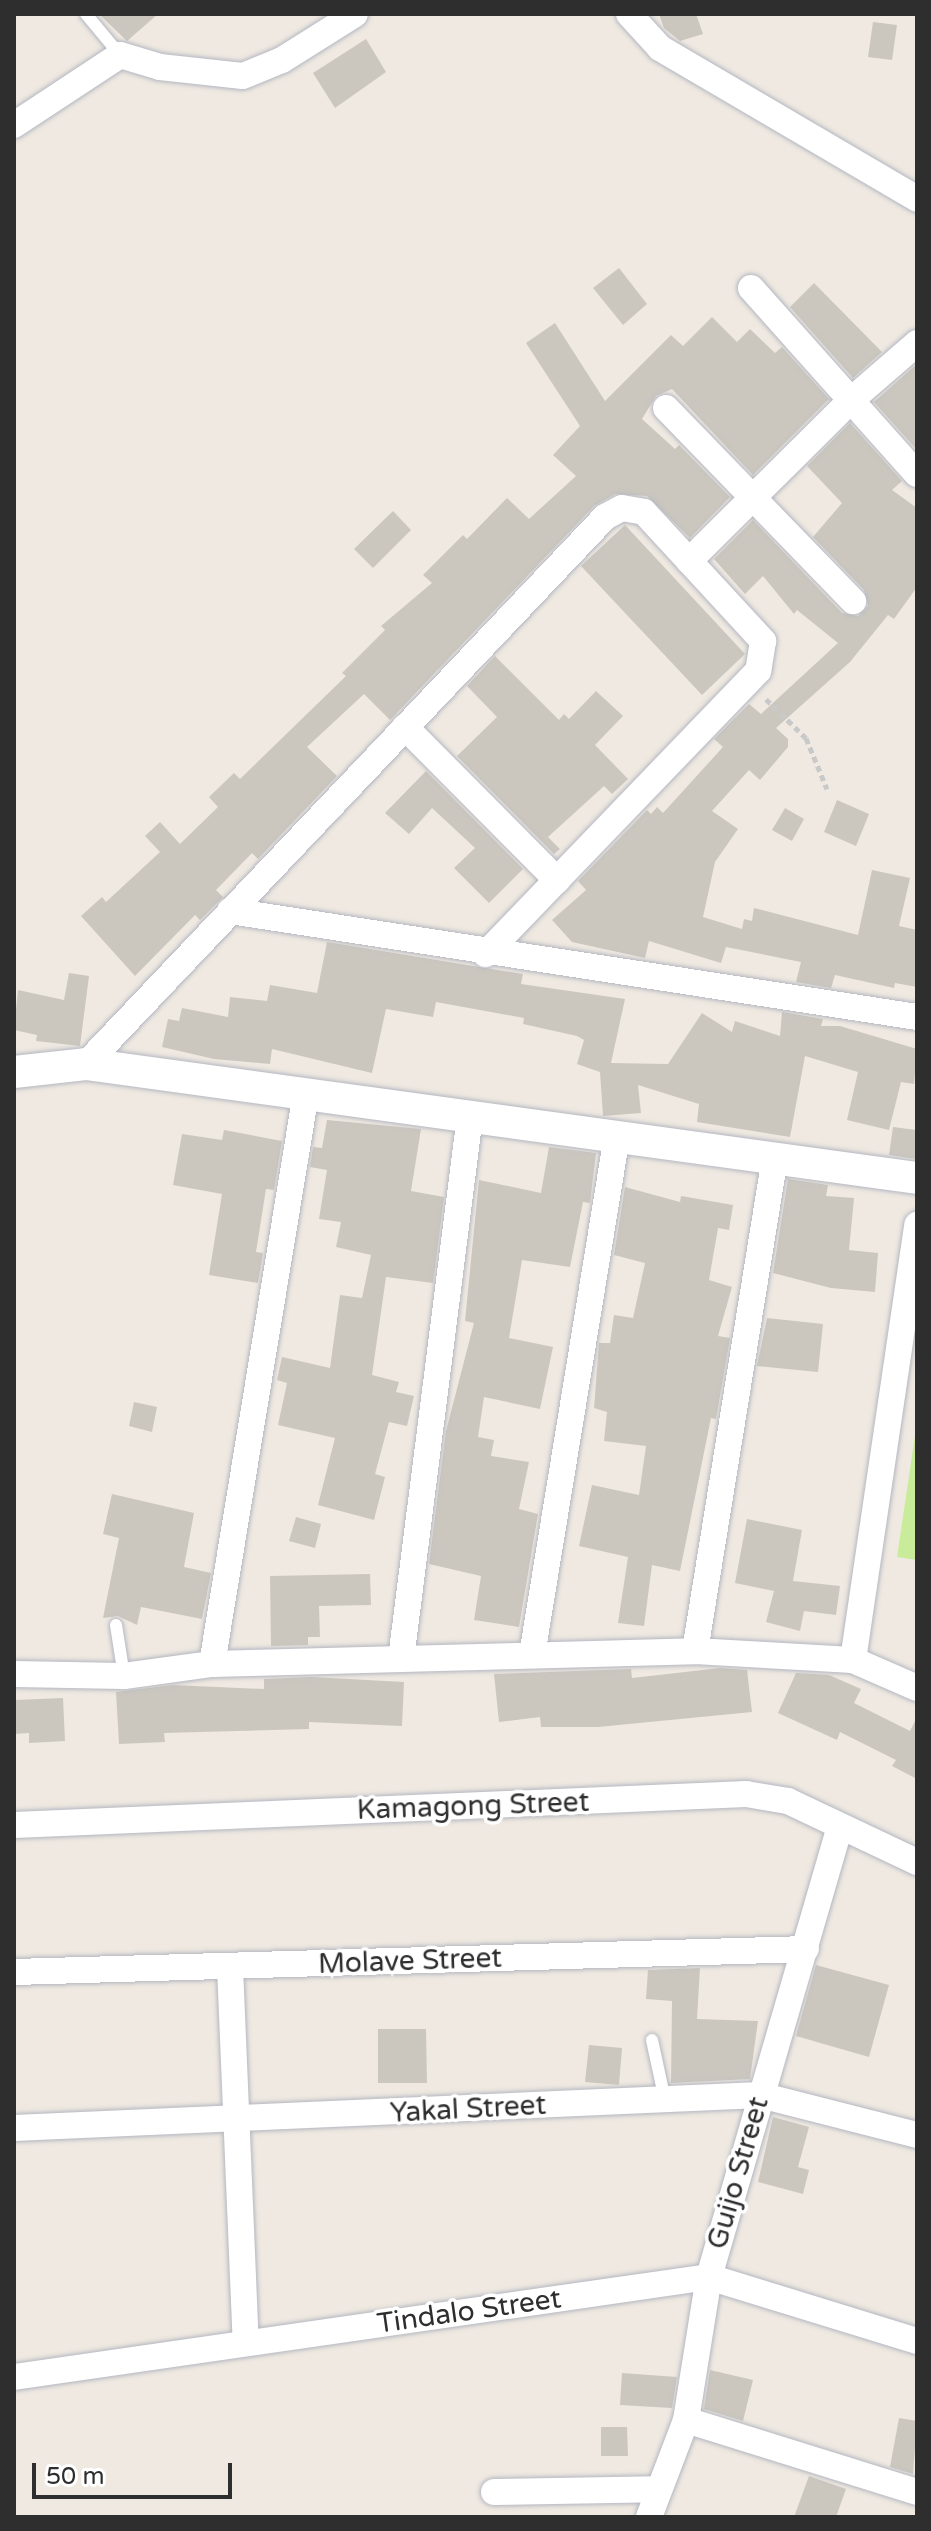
<!DOCTYPE html>
<html>
<head>
<meta charset="utf-8">
<style>
  body { margin:0 }
  #map { position:relative; width:931px; height:2531px; overflow:hidden; background:#efe9e1; font-family:"Varela Round",sans-serif }
  div>[style] { position:absolute }
  [style*='--x'] { left:calc(var(--x)*1px); top:calc(var(--y)*1px); width:calc(var(--w)*1px); rotate:calc(var(--a)*1deg) }
  .pitch>* { inset:0; background:#c9ec9a }
  .building>* { inset:0; background:#cbc7bf }
  .path>* { height:5px; margin-top:-2.5px; transform-origin:0; background:repeating-linear-gradient(90deg,#c9c9c9 0 6px,transparent 0 10px) }
  .roads { filter:drop-shadow(0 0 2px #b4b7c1) drop-shadow(0 0 2px #b4b7c1) }
  .service>* { height:12px; margin:-6px; padding:0 6px; transform-origin:6px; border-radius:6px; background:#fff }
  .minor>* { height:26px; margin:-13px; padding:0 13px; transform-origin:13px; border-radius:13px; background:#fff }
  .tertiary>* { height:32px; margin:-16px; padding:0 16px; transform-origin:16px; border-radius:16px; background:#fff }
  span { translate:-50% -50%; white-space:nowrap; text-align:center; line-height:1.15; -webkit-text-stroke:7px #fff; paint-order:stroke }
  .street-label { font-size:28px; color:#2e2e2e }
  .frame { position:absolute; inset:0; border:16px solid #2e2e2e; pointer-events:none }
  .scale { position:absolute; left:32px; top:2463px; width:200px; height:36px; box-sizing:border-box; border:4px solid #2e2e2e; border-top:0; padding-left:10px; font-size:24px; line-height:28px; white-space:nowrap; color:#2e2e2e; -webkit-text-stroke:6px #fff; paint-order:stroke }
</style>
</head>
<body>
<div id="map">
  <div class="pitch">
    <i style="clip-path:polygon(916px 1429px,917px 1429px,917px 1560px,897px 1557px)"></i>
  </div>
  <div class="building">
    <i style="clip-path:polygon(99px 14px,158px 14px,127px 41px)"></i>
    <i style="clip-path:polygon(659px 14px,696px 14px,703px 34px,680px 41px,664px 28px)"></i>
    <i style="clip-path:polygon(873px 22px,897px 25px,892px 60px,868px 57px)"></i>
    <i style="clip-path:polygon(366px 39px,386px 72px,335px 108px,313px 73px)"></i>
    <i style="clip-path:polygon(619px 268px,647px 304px,623px 325px,593px 288px)"></i>
    <i style="clip-path:polygon(814px 283px,882px 352px,853px 378px,790px 307px)"></i>
    <i style="clip-path:polygon(712px 317px,737px 342px,750px 329px,775px 353px,782px 347px,829px 399px,753px 475px,672px 389px,656px 396px,642px 419px,675px 449px,679px 445px,730px 497px,690px 538px,647px 496px,615px 494px,594px 506px,390px 720px,364px 694px,307px 747px,337px 776px,258px 859px,252px 853px,216px 890px,223px 897px,200px 920px,195px 915px,135px 976px,81px 916px,102px 897px,106px 902px,160px 852px,145px 836px,160px 822px,180px 844px,218px 807px,209px 797px,234px 773px,240px 779px,346px 676px,342px 673px,385px 630px,381px 626px,432px 583px,423px 575px,463px 535px,467px 539px,507px 498px,529px 519px,576px 476px,553px 455px,580px 426px,526px 343px,555px 323px,605px 401px,671px 335px,683px 346px)"></i>
    <i style="clip-path:polygon(917px 364px,917px 450px,874px 402px)"></i>
    <i style="clip-path:polygon(850px 423px,902px 481px,892px 490px,917px 508px,917px 587px,894px 619px,888px 615px,850px 662px,776px 728px,788px 739px,788px 747px,760px 780px,749px 770px,712px 811px,738px 829px,715px 862px,703px 917px,742px 929px,744px 919px,752px 921px,754px 908px,858px 935px,872px 870px,910px 878px,899px 926px,917px 930px,917px 987px,895px 983px,894px 988px,835px 975px,831px 988px,796px 982px,801px 962px,726px 947px,721px 963px,649px 941px,645px 958px,572px 942px,552px 920px,586px 890px,578px 881px,647px 810px,651px 814px,657px 807px,663px 813px,723px 747px,714px 739px,749px 704px,761px 714px,838px 643px,797px 610px,794px 614px,763px 576px,745px 594px,714px 559px,753px 520px,842px 613px,858px 616px,868px 606px,864px 590px,813px 537px,842px 503px,807px 466px)"></i>
    <i style="clip-path:polygon(393px 511px,411px 530px,373px 568px,354px 549px)"></i>
    <i style="clip-path:polygon(625px 525px,745px 654px,702px 695px,581px 566px)"></i>
    <i style="clip-path:polygon(495px 656px,559px 720px,564px 714px,569px 719px,596px 691px,623px 716px,595px 745px,628px 779px,612px 794px,604px 786px,548px 837px,560px 849px,554px 854px,457px 756px,497px 717px,467px 686px)"></i>
    <i style="clip-path:polygon(426px 771px,523px 869px,489px 903px,454px 868px,475px 848px,432px 808px,409px 834px,385px 813px)"></i>
    <i style="clip-path:polygon(837px 800px,869px 814px,856px 846px,824px 832px)"></i>
    <i style="clip-path:polygon(785px 808px,804px 819px,792px 841px,772px 830px)"></i>
    <i style="clip-path:polygon(327px 942px,523px 974px,521px 984px,625px 999px,611px 1063px,668px 1064px,702px 1013px,732px 1032px,735px 1021px,780px 1036px,782px 1012px,823px 1019px,821px 1026px,840px 1026px,917px 1049px,914px 1084px,901px 1082px,889px 1130px,847px 1120px,858px 1072px,805px 1056px,790px 1137px,697px 1122px,699px 1104px,638px 1085px,641px 1113px,603px 1116px,600px 1072px,577px 1064px,584px 1040px,577px 1036px,523px 1024px,524px 1018px,436px 1002px,433px 1017px,386px 1009px,372px 1073px,272px 1049px,270px 1064px,214px 1059px,162px 1047px,168px 1019px,179px 1021px,182px 1008px,228px 1017px,230px 997px,267px 1001px,270px 985px,317px 993px)"></i>
    <i style="clip-path:polygon(69px 973px,89px 976px,80px 1046px,36px 1041px,37px 1035px,14px 1030px,18px 990px,64px 1000px)"></i>
    <i style="clip-path:polygon(327px 1120px,421px 1129px,411px 1191px,444px 1197px,433px 1283px,386px 1277px,372px 1375px,399px 1382px,396px 1392px,414px 1396px,407px 1426px,389px 1422px,375px 1474px,385px 1477px,374px 1520px,318px 1505px,335px 1438px,278px 1425px,287px 1383px,277px 1380px,282px 1357px,330px 1368px,340px 1295px,362px 1298px,371px 1255px,336px 1247px,341px 1222px,319px 1219px,327px 1170px,310px 1167px,313px 1147px,322px 1148px)"></i>
    <i style="clip-path:polygon(893px 1127px,917px 1130px,916px 1159px,889px 1155px)"></i>
    <i style="clip-path:polygon(224px 1130px,282px 1141px,274px 1190px,266px 1189px,256px 1252px,263px 1253px,258px 1283px,209px 1275px,222px 1194px,173px 1185px,182px 1134px,222px 1140px)"></i>
    <i style="clip-path:polygon(549px 1147px,596px 1153px,590px 1203px,583px 1202px,570px 1267px,522px 1260px,509px 1338px,553px 1347px,540px 1409px,484px 1397px,478px 1437px,494px 1440px,491px 1456px,529px 1462px,519px 1509px,538px 1514px,519px 1627px,474px 1620px,481px 1576px,429px 1564px,446px 1431px,474px 1323px,465px 1321px,479px 1180px,541px 1193px)"></i>
    <i style="clip-path:polygon(788px 1179px,828px 1185px,826px 1196px,854px 1198px,849px 1250px,878px 1253px,875px 1292px,831px 1288px,773px 1273px)"></i>
    <i style="clip-path:polygon(625px 1187px,680px 1202px,681px 1196px,733px 1205px,729px 1230px,718px 1228px,709px 1280px,732px 1287px,718px 1336px,730px 1338px,716px 1419px,711px 1418px,680px 1571px,652px 1565px,644px 1626px,618px 1623px,628px 1557px,579px 1546px,592px 1485px,639px 1495px,646px 1446px,604px 1441px,607px 1412px,594px 1408px,599px 1343px,610px 1343px,614px 1315px,633px 1318px,645px 1263px,614px 1255px)"></i>
    <i style="clip-path:polygon(767px 1318px,823px 1324px,818px 1372px,757px 1366px)"></i>
    <i style="clip-path:polygon(134px 1402px,157px 1407px,152px 1432px,129px 1426px)"></i>
    <i style="clip-path:polygon(112px 1494px,194px 1513px,184px 1567px,211px 1573px,202px 1619px,141px 1607px,137px 1625px,118px 1616px,103px 1618px,119px 1538px,103px 1534px)"></i>
    <i style="clip-path:polygon(296px 1517px,321px 1524px,315px 1548px,289px 1541px)"></i>
    <i style="clip-path:polygon(747px 1519px,802px 1530px,793px 1581px,840px 1586px,836px 1615px,804px 1611px,800px 1631px,766px 1622px,774px 1591px,735px 1583px)"></i>
    <i style="clip-path:polygon(370px 1574px,371px 1605px,319px 1606px,320px 1637px,308px 1637px,308px 1645px,271px 1646px,270px 1576px)"></i>
    <i style="clip-path:polygon(720px 1668px,747px 1670px,752px 1712px,598px 1727px,541px 1727px,540px 1717px,499px 1722px,494px 1674px,631px 1669px,632px 1678px)"></i>
    <i style="clip-path:polygon(796px 1673px,829px 1675px,861px 1689px,854px 1703px,910px 1731px,917px 1717px,917px 1779px,892px 1766px,896px 1760px,840px 1732px,837px 1740px,778px 1713px)"></i>
    <i style="clip-path:polygon(311px 1677px,404px 1682px,402px 1726px,309px 1722px,309px 1729px,164px 1733px,165px 1742px,119px 1744px,116px 1692px,173px 1685px,264px 1689px,264px 1679px)"></i>
    <i style="clip-path:polygon(63px 1698px,65px 1741px,29px 1743px,29px 1733px,14px 1734px,14px 1700px)"></i>
    <i style="clip-path:polygon(816px 1965px,889px 1985px,869px 2057px,796px 2036px)"></i>
    <i style="clip-path:polygon(700px 1968px,697px 2019px,758px 2021px,750px 2079px,671px 2083px,672px 2001px,646px 1999px,648px 1970px)"></i>
    <i style="clip-path:polygon(378px 2029px,426px 2029px,427px 2083px,378px 2083px)"></i>
    <i style="clip-path:polygon(589px 2045px,622px 2048px,619px 2085px,585px 2082px)"></i>
    <i style="clip-path:polygon(773px 2117px,809px 2127px,798px 2167px,809px 2170px,803px 2194px,758px 2182px)"></i>
    <i style="clip-path:polygon(710px 2370px,753px 2380px,743px 2421px,704px 2409px)"></i>
    <i style="clip-path:polygon(622px 2373px,677px 2377px,672px 2408px,620px 2405px)"></i>
    <i style="clip-path:polygon(899px 2418px,917px 2421px,913px 2474px,890px 2467px)"></i>
    <i style="clip-path:polygon(601px 2427px,627px 2427px,628px 2456px,601px 2456px)"></i>
    <i style="clip-path:polygon(809px 2476px,846px 2489px,836px 2517px,794px 2517px)"></i>
  </div>
  <div class="path">
    <i style="--x:766;--y:699;--w:56;--a:44.3"></i>
    <i style="--x:806;--y:738;--w:55;--a:67.6"></i>
  </div>
  <div class="roads">
    <div class="service">
      <i style="--x:86;--y:14;--w:53;--a:50.3"></i>
      <i style="--x:116;--y:1625;--w:52;--a:81.1"></i>
      <i style="--x:652;--y:2040;--w:61;--a:77.8"></i>
    </div>
    <div class="minor">
      <i style="--x:629;--y:14;--w:46;--a:47.6"></i>
      <i style="--x:660;--y:48;--w:298;--a:30.4"></i>
      <i style="--x:14;--y:125;--w:127;--a:-33.4"></i>
      <i style="--x:120;--y:55;--w:42;--a:16.7"></i>
      <i style="--x:160;--y:67;--w:83;--a:6.2"></i>
      <i style="--x:243;--y:76;--w:42;--a:-22.3"></i>
      <i style="--x:282;--y:60;--w:86;--a:-32.2"></i>
      <i style="--x:751;--y:288;--w:249;--a:48.3"></i>
      <i style="--x:666;--y:408;--w:269;--a:45.9"></i>
      <i style="--x:689;--y:561;--w:226;--a:-44.8"></i>
      <i style="--x:849;--y:402;--w:90;--a:-40.9"></i>
      <i style="--x:405;--y:727;--w:216;--a:45.2"></i>
      <i style="--x:230;--y:911;--w:695;--a:8.77"></i>
      <i style="--x:86;--y:1064;--w:754;--a:-46.5"></i>
      <i style="--x:605;--y:517;--w:19;--a:-28"></i>
      <i style="--x:622;--y:508;--w:22;--a:10"></i>
      <i style="--x:644;--y:512;--w:176;--a:47.3"></i>
      <i style="--x:763;--y:641;--w:30;--a:99"></i>
      <i style="--x:758;--y:671;--w:393;--a:133.9"></i>
      <i style="--x:695;--y:1651;--w:499;--a:-80.8"></i>
      <i style="--x:532;--y:1655;--w:526;--a:-80.7"></i>
      <i style="--x:401;--y:1659;--w:547;--a:-82.76"></i>
      <i style="--x:853;--y:1660;--w:440;--a:-81.6"></i>
      <i style="--x:212;--y:1664;--w:579;--a:-80.65"></i>
      <i style="--x:14;--y:1674;--w:110;--a:1"></i>
      <i style="--x:124;--y:1676;--w:89;--a:-7.8"></i>
      <i style="--x:212;--y:1664;--w:483;--a:-1.5"></i>
      <i style="--x:695;--y:1651;--w:158;--a:3.3"></i>
      <i style="--x:853;--y:1660;--w:70;--a:23.6"></i>
      <i style="--x:14;--y:1825;--w:733;--a:-2.43"></i>
      <i style="--x:746;--y:1794;--w:43;--a:9.5"></i>
      <i style="--x:788;--y:1801;--w:143;--a:25.3"></i>
      <i style="--x:230;--y:1967;--w:375;--a:87.6"></i>
      <i style="--x:14;--y:1972;--w:792;--a:-1.66"></i>
      <i style="--x:14;--y:2128;--w:747;--a:-2.53"></i>
      <i style="--x:760;--y:2095;--w:162;--a:14.3"></i>
      <i style="--x:14;--y:2377;--w:702;--a:-8.19"></i>
      <i style="--x:709;--y:2277;--w:218;--a:17.1"></i>
      <i style="--x:686;--y:2420;--w:242;--a:17.3"></i>
      <i style="--x:494;--y:2492;--w:164;--a:-1"></i>
      <i style="--x:649;--y:2517;--w:104;--a:-69.1"></i>
      <i style="--x:686;--y:2420;--w:145;--a:-80.9"></i>
      <i style="--x:709;--y:2277;--w:466;--a:-73.8"></i>
    </div>
    <div class="tertiary">
      <i style="--x:14;--y:1072;--w:72;--a:-6.3"></i>
      <i style="--x:86;--y:1064;--w:839;--a:7.81"></i>
    </div>
  </div>
  <div class="street-label">
    <span style="left:473px;top:1806px;rotate:-2deg">Kamagong Street</span>
    <span style="left:410px;top:1961px;rotate:-2deg">Molave Street</span>
    <span style="left:468px;top:2109px;rotate:-3deg">Yakal Street</span>
    <span style="left:738px;top:2173px;rotate:-74deg">Guijo Street</span>
    <span style="left:469px;top:2311px;rotate:-8deg">Tindalo Street</span>
  </div>
  <div class="frame"></div>
  <div class="scale">50 m</div>
</div>
</body>
</html>
